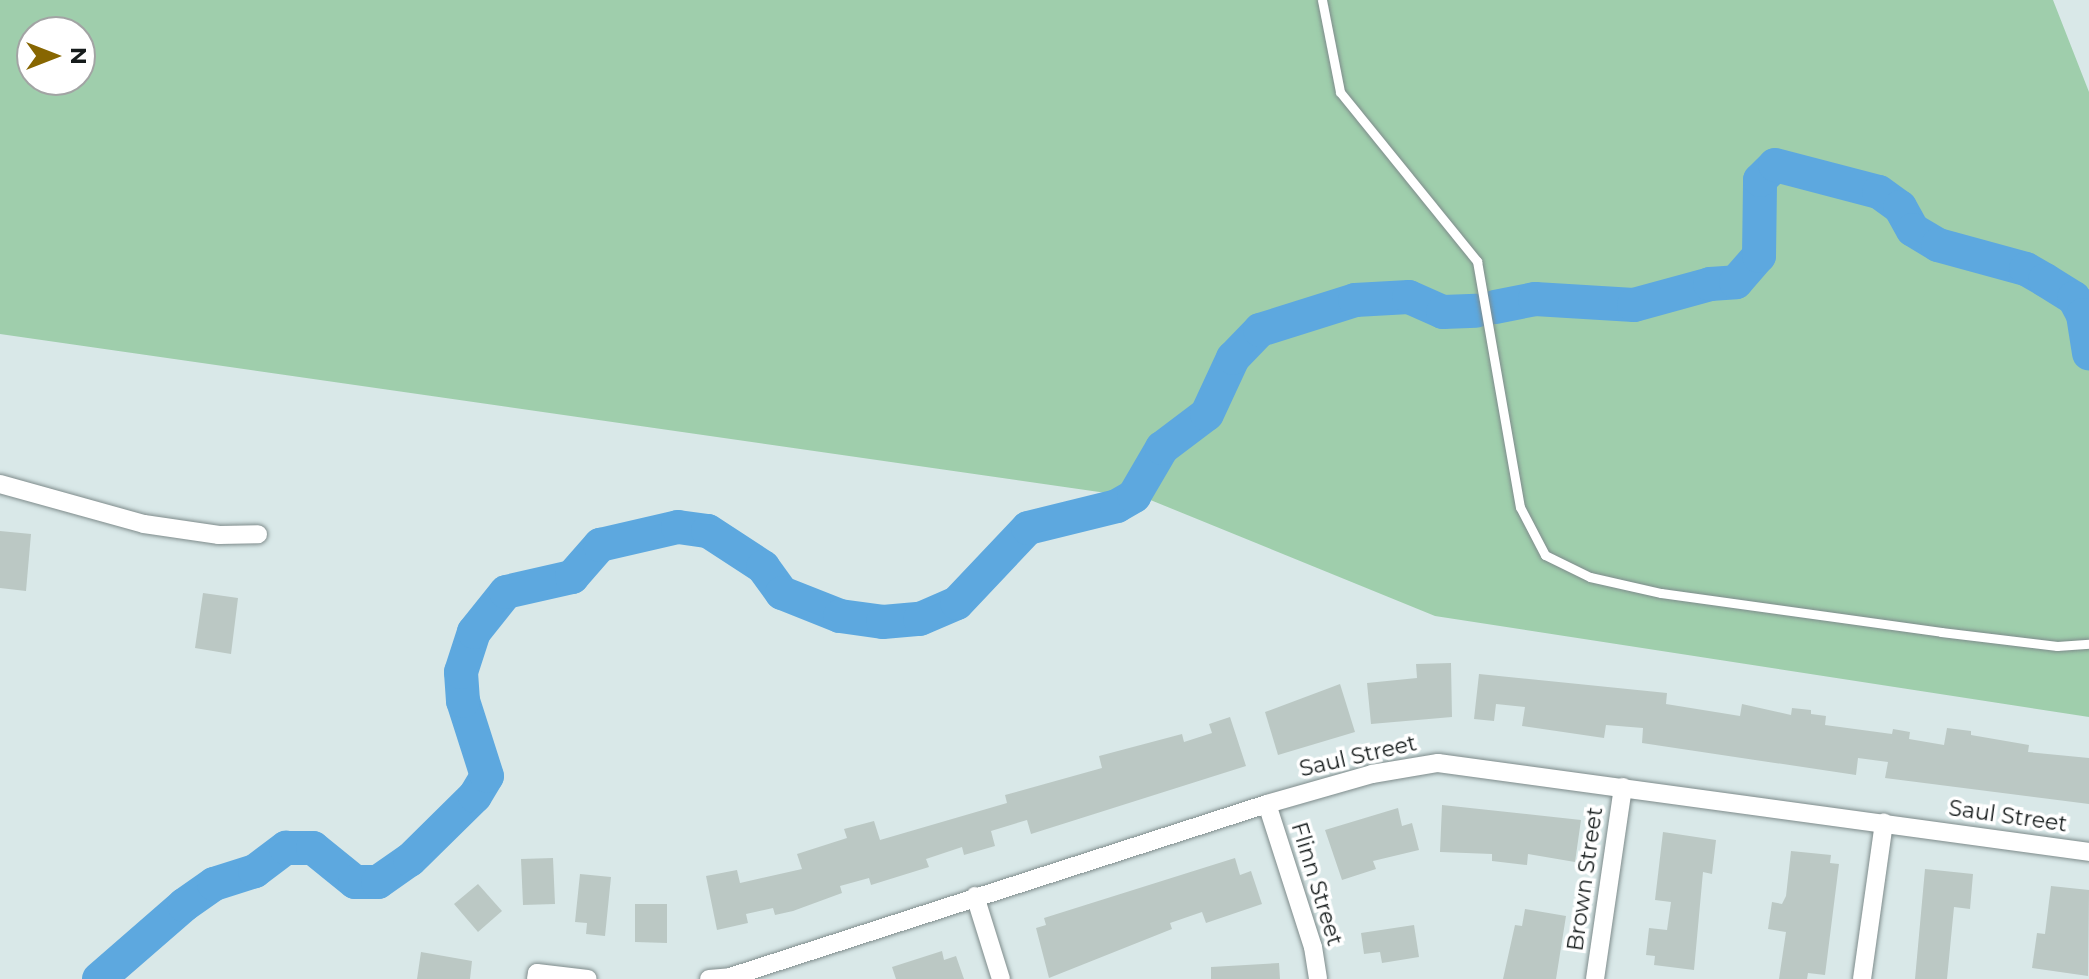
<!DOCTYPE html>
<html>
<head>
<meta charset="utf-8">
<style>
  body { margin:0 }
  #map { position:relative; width:2089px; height:979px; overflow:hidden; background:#d9e8e8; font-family:Montserrat,sans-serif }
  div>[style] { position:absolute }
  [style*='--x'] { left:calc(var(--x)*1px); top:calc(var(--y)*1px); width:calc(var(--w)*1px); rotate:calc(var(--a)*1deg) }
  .green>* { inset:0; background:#9fceac }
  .river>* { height:34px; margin:-17px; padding:0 17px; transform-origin:17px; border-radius:17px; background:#5da8df }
  .building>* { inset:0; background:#bbc8c4 }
  .roads { filter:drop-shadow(0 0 2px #7e8b8b) drop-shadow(0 0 2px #7e8b8b) }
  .service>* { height:9px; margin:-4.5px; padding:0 4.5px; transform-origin:4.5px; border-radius:4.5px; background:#fff }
  .minor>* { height:18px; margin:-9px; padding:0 9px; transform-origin:9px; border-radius:9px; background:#fff }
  span { translate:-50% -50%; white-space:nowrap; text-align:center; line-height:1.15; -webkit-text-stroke:7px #fff; paint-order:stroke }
  .street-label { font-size:22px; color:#161c1c }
  .north { position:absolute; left:16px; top:16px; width:80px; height:80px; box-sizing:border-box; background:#fff; border:2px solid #a2a4a4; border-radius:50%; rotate:90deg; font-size:22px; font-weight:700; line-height:32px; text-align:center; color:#161c1c }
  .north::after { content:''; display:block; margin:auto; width:28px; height:36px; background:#876601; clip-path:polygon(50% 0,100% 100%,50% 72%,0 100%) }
</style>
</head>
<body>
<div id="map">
  <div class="green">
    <i style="clip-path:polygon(evenodd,0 0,2053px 0,2089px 92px,2089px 717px,1435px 616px,1148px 499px,0 334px,0 0,32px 32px,80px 32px,80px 80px,32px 80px,32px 32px)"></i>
  </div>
  <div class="river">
    <i style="--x:1495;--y:307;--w:41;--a:-11.3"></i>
    <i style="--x:1535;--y:299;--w:99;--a:3.5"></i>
    <i style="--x:1634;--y:305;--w:79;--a:-15.4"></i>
    <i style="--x:1710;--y:284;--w:26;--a:-4"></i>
    <i style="--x:1736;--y:282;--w:35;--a:-49"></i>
    <i style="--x:1759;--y:256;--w:76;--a:-89.2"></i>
    <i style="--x:1760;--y:180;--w:21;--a:-45"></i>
    <i style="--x:1775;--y:165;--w:107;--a:14.6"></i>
    <i style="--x:1879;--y:192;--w:26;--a:36"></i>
    <i style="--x:1900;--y:207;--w:26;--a:61"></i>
    <i style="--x:1913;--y:230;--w:29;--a:31"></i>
    <i style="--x:1938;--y:245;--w:91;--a:15.3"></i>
    <i style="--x:2026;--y:269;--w:22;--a:30"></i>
    <i style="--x:2045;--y:280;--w:34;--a:32"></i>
    <i style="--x:2074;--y:298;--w:19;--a:62"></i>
    <i style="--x:2083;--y:315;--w:39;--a:81"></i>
    <i style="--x:99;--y:979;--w:113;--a:-41"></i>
    <i style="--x:184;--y:905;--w:37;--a:-35"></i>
    <i style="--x:214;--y:884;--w:43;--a:-17.6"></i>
    <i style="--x:255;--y:871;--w:39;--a:-37"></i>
    <i style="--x:286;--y:848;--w:27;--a:0"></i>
    <i style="--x:313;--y:848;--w:54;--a:39"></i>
    <i style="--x:355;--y:882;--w:23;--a:0"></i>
    <i style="--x:378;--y:882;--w:39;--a:-35"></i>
    <i style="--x:410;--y:860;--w:91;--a:-44.6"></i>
    <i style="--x:475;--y:796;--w:23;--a:-59"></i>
    <i style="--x:487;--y:776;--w:79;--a:-107.7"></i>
    <i style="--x:463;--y:701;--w:29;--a:-94"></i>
    <i style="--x:461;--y:672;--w:42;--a:-72"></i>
    <i style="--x:474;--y:632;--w:51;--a:-51.3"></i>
    <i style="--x:506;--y:592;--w:68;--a:-12.8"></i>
    <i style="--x:572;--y:577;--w:43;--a:-48.8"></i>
    <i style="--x:600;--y:545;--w:80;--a:-13"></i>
    <i style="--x:678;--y:527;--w:30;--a:8"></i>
    <i style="--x:708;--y:531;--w:66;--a:33.2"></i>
    <i style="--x:763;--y:567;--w:32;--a:54"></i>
    <i style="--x:782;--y:593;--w:62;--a:21.6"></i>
    <i style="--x:840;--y:616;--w:43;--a:7.9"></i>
    <i style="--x:883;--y:622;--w:37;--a:-5"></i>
    <i style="--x:920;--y:619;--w:40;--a:-23.4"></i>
    <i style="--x:957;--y:603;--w:103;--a:-46.6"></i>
    <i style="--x:1028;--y:528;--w:92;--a:-13.9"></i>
    <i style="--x:1117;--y:506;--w:20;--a:-30"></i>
    <i style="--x:1134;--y:496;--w:56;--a:-59.7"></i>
    <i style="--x:1162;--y:448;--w:56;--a:-37.1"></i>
    <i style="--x:1207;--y:414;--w:62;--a:-65.1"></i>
    <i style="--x:1233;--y:358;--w:39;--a:-46"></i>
    <i style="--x:1260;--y:330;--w:100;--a:-17.5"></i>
    <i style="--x:1355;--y:300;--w:54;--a:-3.2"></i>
    <i style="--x:1409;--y:297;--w:37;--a:24"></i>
    <i style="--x:1443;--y:312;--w:33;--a:-2"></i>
  </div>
  <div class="building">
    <i style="clip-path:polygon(0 531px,31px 534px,26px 591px,0 588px)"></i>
    <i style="clip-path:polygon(203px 593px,238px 598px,231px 654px,195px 648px)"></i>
    <i style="clip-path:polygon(1451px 663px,1452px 717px,1371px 724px,1367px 683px,1417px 678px,1416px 664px)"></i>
    <i style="clip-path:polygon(1479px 674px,1667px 693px,1666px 704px,1740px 716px,1742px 704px,1791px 715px,1792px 708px,1811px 710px,1811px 714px,1826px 716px,1825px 725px,1892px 734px,1893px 729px,1910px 732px,1909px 739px,1944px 745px,1947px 728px,1971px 731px,1971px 735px,2029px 745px,2028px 752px,2089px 758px,2089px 804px,1885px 778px,1888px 762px,1858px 758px,1856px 775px,1642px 743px,1643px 728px,1606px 725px,1604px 738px,1522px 726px,1525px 707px,1496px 704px,1494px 721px,1474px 719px)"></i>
    <i style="clip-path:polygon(1340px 684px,1355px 732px,1278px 755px,1265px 712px)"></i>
    <i style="clip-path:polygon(1230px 717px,1246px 766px,1031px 834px,1027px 820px,991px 831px,995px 846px,964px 855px,962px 847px,926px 859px,929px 867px,871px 885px,869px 878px,840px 886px,842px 893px,793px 911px,775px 915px,773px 908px,746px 914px,748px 923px,717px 930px,706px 876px,737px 870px,740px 883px,802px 869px,797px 854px,847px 838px,844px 829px,874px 821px,880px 840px,1007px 803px,1005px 795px,1102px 768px,1099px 756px,1182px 734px,1184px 742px,1212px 733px,1209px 724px)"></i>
    <i style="clip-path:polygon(1442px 805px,1581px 820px,1575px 862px,1528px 854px,1527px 865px,1492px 861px,1492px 854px,1440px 852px)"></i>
    <i style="clip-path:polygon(1398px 808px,1402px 826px,1412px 823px,1419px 850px,1373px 861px,1376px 869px,1342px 880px,1325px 830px)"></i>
    <i style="clip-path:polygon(1663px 832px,1716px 840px,1712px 874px,1703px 872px,1694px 970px,1654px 965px,1655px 956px,1646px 955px,1649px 928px,1667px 930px,1671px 902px,1655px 900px)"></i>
    <i style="clip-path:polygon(1791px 851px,1831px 855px,1830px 863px,1839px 864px,1825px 975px,1808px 973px,1807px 979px,1779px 979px,1786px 932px,1768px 929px,1772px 902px,1782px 904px,1786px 896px)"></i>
    <i style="clip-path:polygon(553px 858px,555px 904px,523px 905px,521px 859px)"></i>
    <i style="clip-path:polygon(1235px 858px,1240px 875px,1251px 871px,1262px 904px,1206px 923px,1202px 912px,1170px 923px,1172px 929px,1049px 978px,1036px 928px,1046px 925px,1044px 918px)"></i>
    <i style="clip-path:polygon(1925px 869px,1973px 874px,1970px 909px,1954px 907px,1947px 979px,1915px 979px)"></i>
    <i style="clip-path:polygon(580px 874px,611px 877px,605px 936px,586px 934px,587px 923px,575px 922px)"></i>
    <i style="clip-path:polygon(478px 884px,502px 911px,478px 932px,454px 904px)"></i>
    <i style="clip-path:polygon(2051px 886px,2089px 890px,2088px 976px,2032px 968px,2037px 933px,2045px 934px)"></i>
    <i style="clip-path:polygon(635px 904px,667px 904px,667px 943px,635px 942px)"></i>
    <i style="clip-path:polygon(1525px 909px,1566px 916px,1556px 979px,1503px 979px,1515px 925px,1522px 926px)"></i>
    <i style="clip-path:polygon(1414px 925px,1419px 957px,1382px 963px,1380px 952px,1364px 954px,1361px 933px)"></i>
    <i style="clip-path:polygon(942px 951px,944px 960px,956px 956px,964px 979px,896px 979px,892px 967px)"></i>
    <i style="clip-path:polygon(421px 952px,472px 961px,470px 979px,417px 979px)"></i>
    <i style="clip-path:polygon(1279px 963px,1280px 979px,1211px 979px,1211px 967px)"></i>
  </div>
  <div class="roads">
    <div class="service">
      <i style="--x:1322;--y:0;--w:94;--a:78.9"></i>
      <i style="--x:1340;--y:92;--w:218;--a:51"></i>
      <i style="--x:1477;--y:261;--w:250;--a:80.1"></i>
      <i style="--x:1520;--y:507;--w:54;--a:62.5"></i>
      <i style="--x:1545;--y:555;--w:50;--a:26.1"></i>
      <i style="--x:1590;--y:577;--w:73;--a:12.7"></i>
      <i style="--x:1661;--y:593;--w:283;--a:7.9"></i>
      <i style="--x:1941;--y:632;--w:117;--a:6.9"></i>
      <i style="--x:2057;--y:646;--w:32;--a:-4"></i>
    </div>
    <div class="minor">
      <i style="--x:0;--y:484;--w:149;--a:15.5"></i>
      <i style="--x:144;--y:524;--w:76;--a:8.3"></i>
      <i style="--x:219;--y:535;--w:39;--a:-1"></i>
      <i style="--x:1267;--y:804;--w:150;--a:72.2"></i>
      <i style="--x:1313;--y:947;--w:32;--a:81"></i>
      <i style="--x:975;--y:896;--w:87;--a:72.6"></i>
      <i style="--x:536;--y:979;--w:6;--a:-81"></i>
      <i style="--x:537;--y:973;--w:51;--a:6.7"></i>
      <i style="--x:709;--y:979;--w:21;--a:-5"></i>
      <i style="--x:730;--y:977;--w:564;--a:-17.86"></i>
      <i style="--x:1267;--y:804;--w:109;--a:-15.9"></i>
      <i style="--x:1372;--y:774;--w:67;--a:-9.5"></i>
      <i style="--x:1438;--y:763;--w:657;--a:7.78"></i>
      <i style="--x:1595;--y:979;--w:194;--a:-81.7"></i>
      <i style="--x:1862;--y:979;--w:158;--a:-82"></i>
    </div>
  </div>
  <div class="street-label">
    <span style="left:1358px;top:756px;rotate:-13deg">Saul Street</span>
    <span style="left:2008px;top:816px;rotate:8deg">Saul Street</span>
    <span style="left:1585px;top:879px;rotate:-82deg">Brown Street</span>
    <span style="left:1317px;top:884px;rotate:73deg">Flinn Street</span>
  </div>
  <div class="north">N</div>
</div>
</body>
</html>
